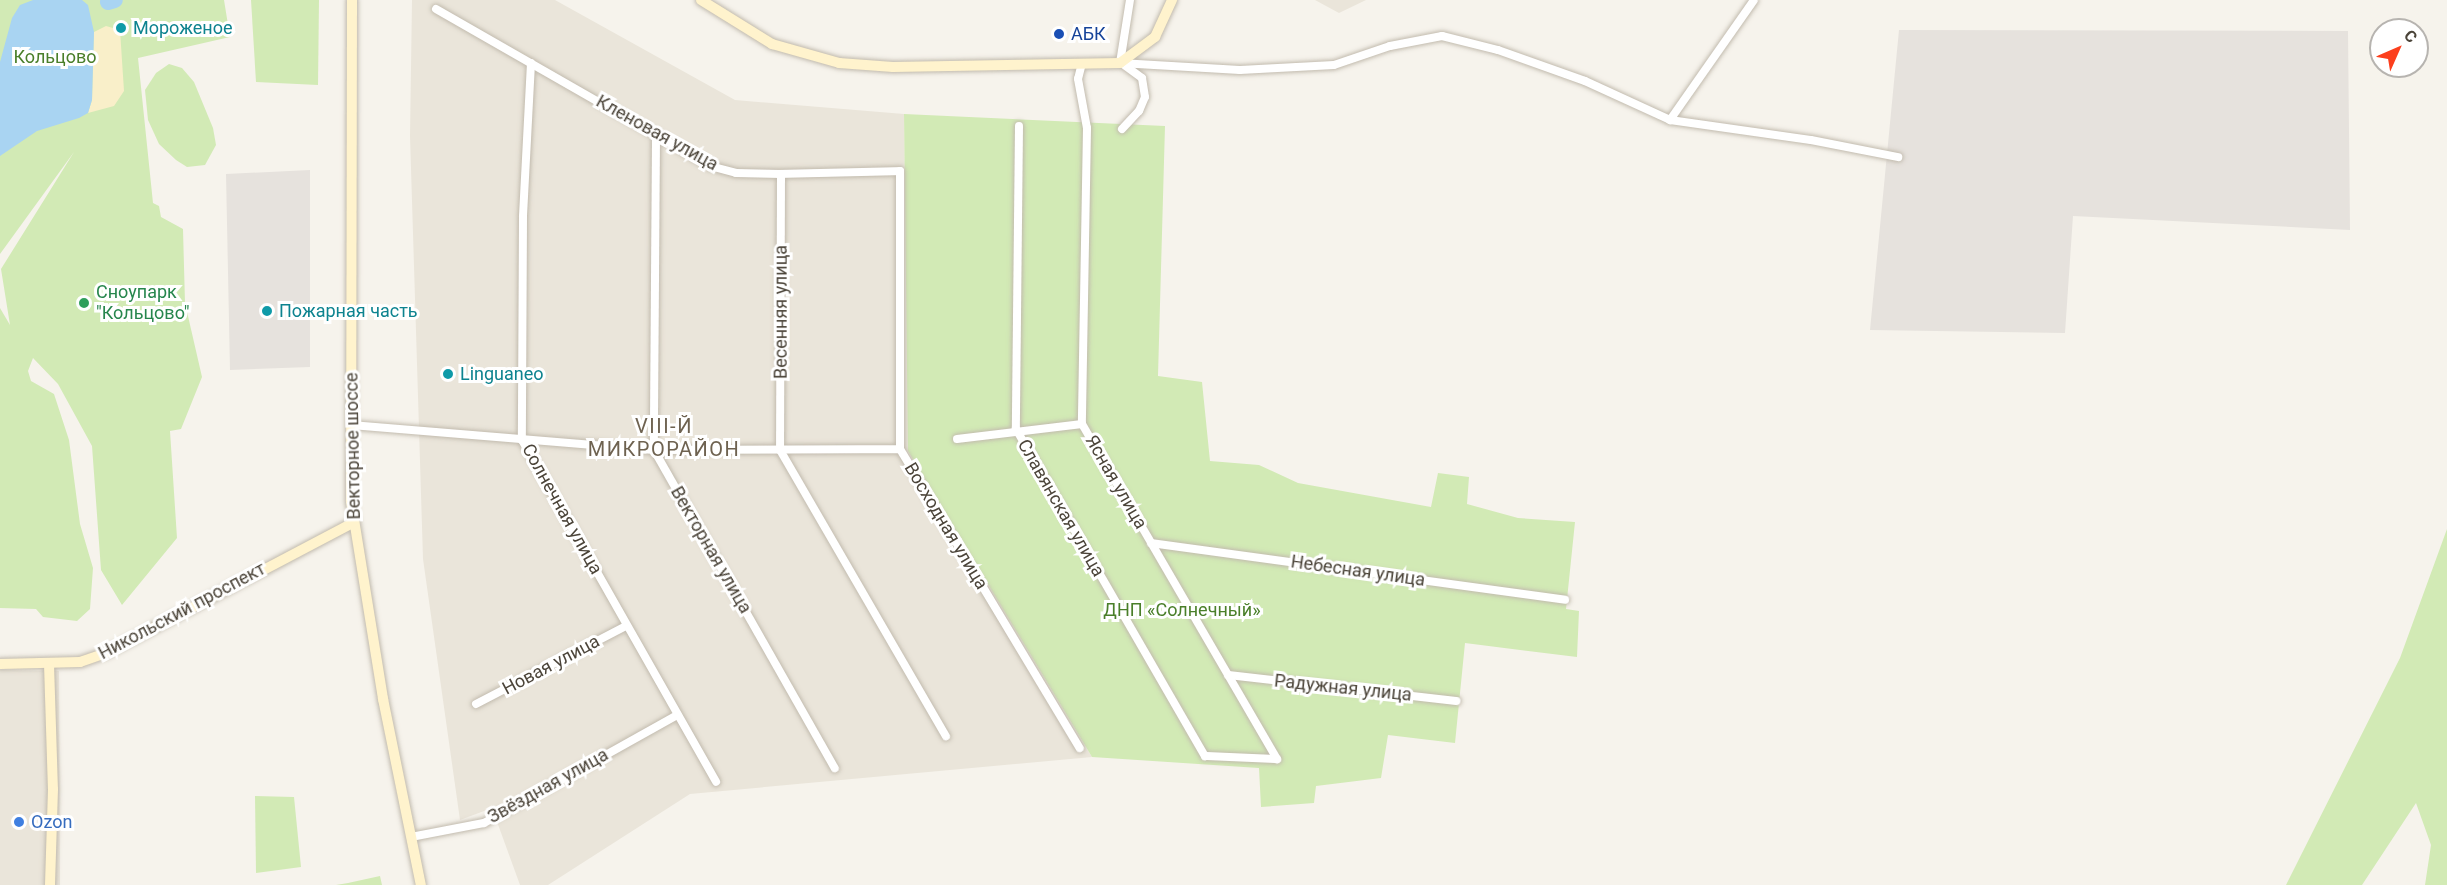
<!DOCTYPE html>
<html>
<head>
<meta charset="utf-8">
<style>
  body { margin:0 }
  #map { position:relative; width:2447px; height:885px; overflow:hidden; background:#f6f3ec; font-family:Roboto,sans-serif }
  div>[style] { position:absolute }
  [style*='--x'] { left:calc(var(--x)*1px); top:calc(var(--y)*1px); width:calc(var(--w)*1px); rotate:calc(var(--a)*1deg) }
  .residential>* { inset:0; background:#eae5da }
  .industrial>* { inset:0; background:#e6e2dd }
  .green>* { inset:0; background:#d2eab5 }
  .sand>* { inset:0; background:#f9efc9 }
  .water>* { inset:0; background:#a9d4f2 }
  .river>* { height:16px; margin:-8px; padding:0 8px; transform-origin:8px; border-radius:8px; background:#a9d4f2 }
  .roads { filter:drop-shadow(0 0 2px #c2bbae) drop-shadow(0 0 2px #c2bbae) }
  .street>* { height:8px; margin:-4px; padding:0 4px; transform-origin:4px; border-radius:4px; background:#fff }
  .secondary>* { height:10px; margin:-5px; padding:0 5px; transform-origin:5px; border-radius:5px; background:#fff3cd }
  .dots>* { width:16px; height:16px; translate:-50% -50%; box-sizing:border-box; border:3px solid #fff; border-radius:50% }
  span { translate:-50% -50%; white-space:nowrap; text-align:center; line-height:1.15; -webkit-text-stroke:6px #fff; paint-order:stroke }
  .culture-label { font-size:18px; color:#0d838f }
  .left { translate:0 -50%; text-align:left }
  .transit-label { font-size:18px; color:#164399 }
  .park-label { font-size:18px; color:#4a7f2a }
  .street-label { font-size:18px; color:#4b4439 }
  .leisure-label { font-size:18px; color:#27864d }
  .shop-label { font-size:18px; color:#366cbe }
  .neighbourhood-label { font-size:20px; color:#6e6250; letter-spacing:1.5px }
  .north { position:absolute; left:2369px; top:18px; width:60px; height:60px; box-sizing:border-box; background:#fff; border:2px solid #b7b4b0; border-radius:50%; rotate:45deg; font-size:16px; font-weight:700; line-height:24px; text-align:center; color:#4b4439 }
  .north::after { content:''; display:block; margin:auto; width:21px; height:27px; background:#fc3f1d; clip-path:polygon(50% 0,100% 100%,50% 72%,0 100%) }
</style>
</head>
<body>
<div id="map">
  <div class="residential">
    <i style="clip-path:polygon(412px 0,555px 0,735px 100px,904px 114px,909px 451px,1092px 757px,690px 794px,548px 885px,520px 885px,492px 808px,460px 820px,423px 559px,410px 136px)"></i>
    <i style="clip-path:polygon(1315px 0,1366px 0,1339px 13px)"></i>
    <i style="clip-path:polygon(0 670px,59px 671px,60px 885px,0 885px)"></i>
  </div>
  <div class="industrial">
    <i style="clip-path:polygon(1899px 30px,2348px 31px,2350px 230px,2073px 216px,2065px 333px,1870px 330px)"></i>
    <i style="clip-path:polygon(310px 170px,310px 367px,230px 370px,226px 174px)"></i>
  </div>
  <div class="green">
    <i style="clip-path:polygon(0 0,224px 0,230px 37px,138px 58px,153px 203px,159px 206px,161px 217px,183px 229px,185px 303px,202px 377px,181px 429px,170px 431px,177px 538px,122px 605px,101px 570px,92px 446px,58px 384px,33px 358px,28px 371px,31px 381px,54px 394px,69px 440px,80px 524px,93px 568px,90px 609px,77px 621px,43px 617px,36px 609px,0 608px,0 308px,10px 325px,1px 269px,74px 152px,0 254px)"></i>
    <i style="clip-path:polygon(251px 0,319px 0,318px 85px,256px 82px)"></i>
    <i style="clip-path:polygon(169px 64px,182px 68px,194px 82px,213px 128px,216px 145px,205px 165px,187px 167px,176px 160px,159px 144px,148px 120px,145px 90px,156px 73px)"></i>
    <i style="clip-path:polygon(904px 114px,1165px 126px,1158px 376px,1202px 382px,1210px 461px,1259px 465px,1298px 483px,1431px 507px,1438px 473px,1469px 477px,1467px 504px,1518px 518px,1575px 522px,1566px 609px,1579px 611px,1577px 657px,1465px 643px,1455px 743px,1388px 735px,1381px 778px,1316px 786px,1314px 803px,1261px 807px,1259px 768px,1092px 757px,908px 451px)"></i>
    <i style="clip-path:polygon(2447px 529px,2447px 885px,2425px 885px,2431px 845px,2416px 803px,2362px 885px,2286px 885px,2400px 658px)"></i>
    <i style="clip-path:polygon(255px 796px,294px 797px,301px 867px,256px 873px)"></i>
    <i style="clip-path:polygon(380px 876px,382px 885px,336px 885px,348px 883px)"></i>
  </div>
  <div class="sand">
    <i style="clip-path:polygon(106px 26px,120px 30px,124px 91px,114px 106px,88px 113px,92px 100px,94px 32px)"></i>
  </div>
  <div class="water">
    <i style="clip-path:polygon(33px 0,82px 0,88px 5px,94px 32px,92px 100px,88px 113px,79px 118px,37px 131px,0 156px,0 62px,12px 18px,20px 5px)"></i>
  </div>
  <div class="river">
    <i style="--x:108;--y:2;--w:7;--a:-16"></i>
  </div>
  <div class="roads">
    <div class="street">
      <i style="--x:436;--y:9;--w:316;--a:29.8"></i>
      <i style="--x:710;--y:166;--w:27;--a:15"></i>
      <i style="--x:736;--y:173;--w:45;--a:1.3"></i>
      <i style="--x:781;--y:174;--w:119;--a:-1.4"></i>
      <i style="--x:900;--y:171;--w:278;--a:90"></i>
      <i style="--x:900;--y:449;--w:349;--a:59"></i>
      <i style="--x:531;--y:63;--w:154;--a:93"></i>
      <i style="--x:523;--y:217;--w:223;--a:90.3"></i>
      <i style="--x:522;--y:440;--w:393;--a:60.4"></i>
      <i style="--x:1082;--y:63;--w:16;--a:104"></i>
      <i style="--x:1078;--y:79;--w:50;--a:79.6"></i>
      <i style="--x:1087;--y:128;--w:296;--a:91"></i>
      <i style="--x:1082;--y:424;--w:388;--a:59.8"></i>
      <i style="--x:1120;--y:63;--w:120;--a:3.3"></i>
      <i style="--x:1240;--y:70;--w:94;--a:-3"></i>
      <i style="--x:1334;--y:65;--w:59;--a:-18.7"></i>
      <i style="--x:1390;--y:46;--w:53;--a:-10.9"></i>
      <i style="--x:1442;--y:36;--w:58;--a:14"></i>
      <i style="--x:1498;--y:50;--w:92;--a:19.6"></i>
      <i style="--x:1585;--y:81;--w:94;--a:24.6"></i>
      <i style="--x:1670;--y:120;--w:142;--a:8.1"></i>
      <i style="--x:1811;--y:140;--w:89;--a:11.1"></i>
      <i style="--x:1120;--y:63;--w:64;--a:-81"></i>
      <i style="--x:1670;--y:120;--w:146;--a:-55"></i>
      <i style="--x:1019;--y:126;--w:303;--a:90.6"></i>
      <i style="--x:1016;--y:429;--w:378;--a:60"></i>
      <i style="--x:1205;--y:756;--w:72;--a:2.4"></i>
      <i style="--x:1122;--y:129;--w:25;--a:-47"></i>
      <i style="--x:1139;--y:111;--w:15;--a:-67"></i>
      <i style="--x:1145;--y:97;--w:19;--a:-99"></i>
      <i style="--x:1142;--y:78;--w:22;--a:-144"></i>
      <i style="--x:656;--y:135;--w:315;--a:90.4"></i>
      <i style="--x:654;--y:450;--w:366;--a:60.4"></i>
      <i style="--x:781;--y:174;--w:276;--a:90.2"></i>
      <i style="--x:780;--y:450;--w:331;--a:59.9"></i>
      <i style="--x:351;--y:425;--w:304;--a:4.7"></i>
      <i style="--x:654;--y:450;--w:246;--a:-0.2"></i>
      <i style="--x:957;--y:439;--w:126;--a:-6.8"></i>
      <i style="--x:1151;--y:543;--w:418;--a:7.8"></i>
      <i style="--x:1228;--y:675;--w:230;--a:6.5"></i>
      <i style="--x:476;--y:704;--w:169;--a:-27.5"></i>
      <i style="--x:411;--y:837;--w:74;--a:-10.9"></i>
      <i style="--x:484;--y:823;--w:221;--a:-29.2"></i>
    </div>
    <div class="secondary">
      <i style="--x:352;--y:0;--w:501;--a:90.11"></i>
      <i style="--x:351;--y:501;--w:201;--a:80.8"></i>
      <i style="--x:383;--y:699;--w:190;--a:78.5"></i>
      <i style="--x:701;--y:0;--w:84;--a:31.8"></i>
      <i style="--x:772;--y:44;--w:70;--a:15.8"></i>
      <i style="--x:839;--y:63;--w:54;--a:4.2"></i>
      <i style="--x:893;--y:67;--w:227;--a:-1"></i>
      <i style="--x:1120;--y:63;--w:44;--a:-36.6"></i>
      <i style="--x:1155;--y:37;--w:41;--a:-65.3"></i>
      <i style="--x:0;--y:664;--w:80;--a:-1.4"></i>
      <i style="--x:80;--y:662;--w:28;--a:-19"></i>
      <i style="--x:106;--y:653;--w:280;--a:-27.8"></i>
      <i style="--x:49;--y:664;--w:125;--a:88.2"></i>
      <i style="--x:53;--y:789;--w:96;--a:91.8"></i>
    </div>
  </div>
  <div class="dots">
    <i style="left:121px;top:28px;background:#0f9aa8"></i>
    <i style="left:1059px;top:34px;background:#1a4fb4"></i>
    <i style="left:84px;top:303px;background:#2e9e5b"></i>
    <i style="left:267px;top:311px;background:#0f9aa8"></i>
    <i style="left:448px;top:374px;background:#0f9aa8"></i>
    <i style="left:19px;top:822px;background:#3f7fe0"></i>
  </div>
  <div class="culture-label">
    <span class="left" style="left:133px;top:28px">Мороженое</span>
    <span class="left" style="left:279px;top:311px">Пожарная часть</span>
    <span class="left" style="left:460px;top:374px">Linguaneo</span>
  </div>
  <div class="transit-label">
    <span class="left" style="left:1071px;top:34px">АБК</span>
  </div>
  <div class="park-label">
    <span style="left:55px;top:57px">Кольцово</span>
    <span style="left:1182px;top:610px">ДНП «Солнечный»</span>
  </div>
  <div class="street-label">
    <span style="left:657px;top:133px;rotate:29deg">Кленовая улица</span>
    <span style="left:781px;top:312px;rotate:-90deg">Весенняя улица</span>
    <span style="left:353px;top:446px;rotate:-91deg">Векторное шоссе</span>
    <span style="left:1116px;top:482px;rotate:60deg">Ясная улица</span>
    <span style="left:1061px;top:508px;rotate:60deg">Славянская улица</span>
    <span style="left:562px;top:509px;rotate:61deg">Солнечная улица</span>
    <span style="left:946px;top:526px;rotate:59deg">Восходная улица</span>
    <span style="left:711px;top:550px;rotate:60deg">Векторная улица</span>
    <span style="left:1358px;top:571px;rotate:8deg">Небесная улица</span>
    <span style="left:182px;top:611px;rotate:-28deg">Никольский проспект</span>
    <span style="left:551px;top:665px;rotate:-28deg">Новая улица</span>
    <span style="left:1343px;top:688px;rotate:6deg">Радужная улица</span>
    <span style="left:548px;top:786px;rotate:-29deg">Звёздная улица</span>
  </div>
  <div class="leisure-label">
    <span class="left" style="left:96px;top:303px">Сноупарк<br>"Кольцово"</span>
  </div>
  <div class="shop-label">
    <span class="left" style="left:31px;top:822px">Ozon</span>
  </div>
  <div class="neighbourhood-label">
    <span style="left:664px;top:438px">VIII-Й<br>МИКРОРАЙОН</span>
  </div>
  <div class="north">С</div>
</div>
</body>
</html>
